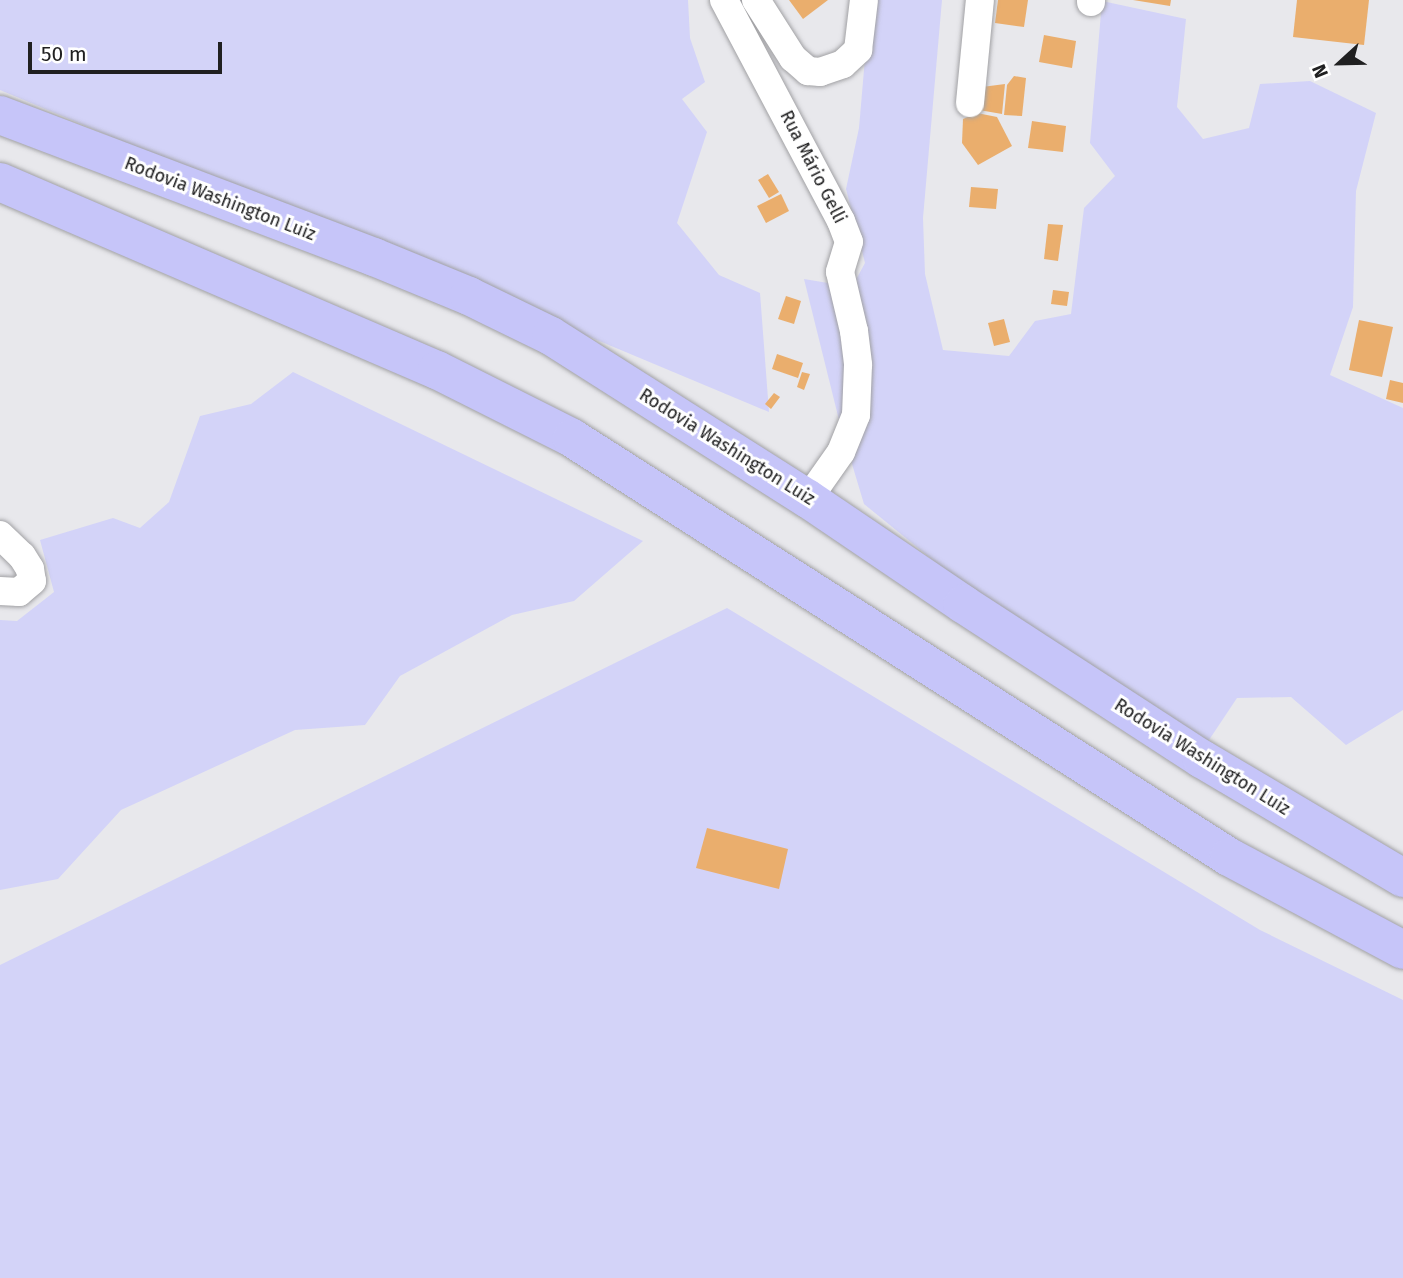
<!DOCTYPE html>
<html>
<head>
<meta charset="utf-8">
<style>
  body { margin:0 }
  #map { position:relative; width:1403px; height:1278px; overflow:hidden; background:#e8e8ec; font-family:"Fira Sans",sans-serif }
  div>[style] { position:absolute }
  [style*='--x'] { left:calc(var(--x)*1px); top:calc(var(--y)*1px); width:calc(var(--w)*1px); rotate:calc(var(--a)*1deg) }
  .green>* { inset:0; background:#d3d3f8 }
  .building>* { inset:0; background:#eaae6d }
  .roads { filter:drop-shadow(0 0 2px #a1a1a4) drop-shadow(0 0 2px #a1a1a4) }
  .street>* { height:28px; margin:-14px; padding:0 14px; transform-origin:14px; border-radius:14px; background:#fff }
  .highway>* { height:38px; margin:-19px; padding:0 19px; transform-origin:19px; border-radius:19px; background:#c6c5f9 }
  span { translate:-50% -50%; white-space:nowrap; text-align:center; line-height:1.15; -webkit-text-stroke:6px #fff; paint-order:stroke }
  .street-label { font-size:18px; color:#202021 }
  .north { position:absolute; left:1305px; top:28px; width:70px; height:70px; -webkit-text-stroke:5px #fff; paint-order:stroke; rotate:248deg; font-size:19px; font-weight:700; line-height:28px; text-align:center; color:#202021 }
  .north::after { content:''; display:block; margin:auto; width:24px; height:32px; background:#202021; clip-path:polygon(50% 0,100% 100%,50% 72%,0 100%) }
  .scale { position:absolute; left:28px; top:42px; width:194px; height:32px; box-sizing:border-box; border:4px solid #202021; border-top:0; padding-left:9px; font-size:21px; line-height:24px; white-space:nowrap; color:#202021; -webkit-text-stroke:5px #fff; paint-order:stroke }
</style>
</head>
<body>
<div id="map">
  <div class="green">
    <i style="clip-path:polygon(0 0,688px 0,690px 38px,705px 82px,682px 99px,707px 132px,677px 223px,719px 275px,760px 293px,769px 412px,0 90px)"></i>
    <i style="clip-path:polygon(870px 0,942px 0,923px 218px,925px 274px,943px 350px,1009px 356px,1035px 321px,1071px 314px,1084px 208px,1115px 176px,1090px 143px,1102px 1px,1186px 19px,1177px 107px,1203px 139px,1249px 128px,1260px 84px,1310px 81px,1376px 113px,1356px 191px,1353px 307px,1330px 375px,1403px 408px,1403px 710px,1346px 745px,1291px 697px,1237px 698px,1205px 746px,955px 578px,864px 504px,840px 424px,804px 279px,852px 287px,865px 263px,846px 189px,859px 128px)"></i>
    <i style="clip-path:polygon(293px 372px,643px 541px,574px 601px,512px 615px,400px 676px,365px 725px,295px 730px,121px 810px,58px 879px,0 890px,0 620px,17px 621px,54px 592px,40px 540px,113px 518px,140px 528px,169px 502px,200px 416px,251px 404px)"></i>
    <i style="clip-path:polygon(727px 608px,1260px 930px,1403px 1000px,1403px 1278px,0 1278px,0 965px)"></i>
  </div>
  <div class="building">
    <i style="clip-path:polygon(789px 0,828px 0,803px 19px)"></i>
    <i style="clip-path:polygon(998px 0,1028px 0,1024px 27px,995px 23px)"></i>
    <i style="clip-path:polygon(1133px 0,1171px 0,1170px 6px)"></i>
    <i style="clip-path:polygon(1297px 0,1369px 0,1364px 45px,1293px 37px)"></i>
    <i style="clip-path:polygon(1044px 35px,1076px 41px,1072px 68px,1039px 62px)"></i>
    <i style="clip-path:polygon(1014px 76px,1026px 78px,1022px 116px,1004px 115px,1007px 85px)"></i>
    <i style="clip-path:polygon(1005px 84px,1002px 114px,979px 110px,982px 87px)"></i>
    <i style="clip-path:polygon(977px 113px,997px 117px,1012px 146px,978px 165px,962px 143px,963px 119px)"></i>
    <i style="clip-path:polygon(1032px 121px,1066px 126px,1063px 152px,1028px 148px)"></i>
    <i style="clip-path:polygon(768px 174px,779px 192px,769px 198px,758px 180px)"></i>
    <i style="clip-path:polygon(971px 187px,998px 189px,996px 209px,969px 207px)"></i>
    <i style="clip-path:polygon(781px 194px,789px 211px,766px 223px,757px 206px)"></i>
    <i style="clip-path:polygon(1048px 224px,1063px 225px,1058px 261px,1044px 259px)"></i>
    <i style="clip-path:polygon(1053px 290px,1069px 292px,1067px 306px,1051px 304px)"></i>
    <i style="clip-path:polygon(786px 296px,801px 301px,794px 324px,778px 319px)"></i>
    <i style="clip-path:polygon(1004px 319px,1010px 342px,994px 346px,988px 323px)"></i>
    <i style="clip-path:polygon(1359px 320px,1393px 327px,1382px 377px,1349px 370px)"></i>
    <i style="clip-path:polygon(777px 354px,803px 363px,798px 378px,772px 369px)"></i>
    <i style="clip-path:polygon(802px 372px,810px 374px,804px 390px,797px 387px)"></i>
    <i style="clip-path:polygon(1390px 380px,1403px 383px,1403px 403px,1386px 399px)"></i>
    <i style="clip-path:polygon(774px 393px,780px 397px,771px 409px,765px 404px)"></i>
    <i style="clip-path:polygon(707px 828px,788px 849px,779px 889px,696px 868px)"></i>
  </div>
  <div class="roads">
    <div class="street">
      <i style="--x:724;--y:0;--w:250;--a:62.1"></i>
      <i style="--x:841;--y:221;--w:22;--a:69"></i>
      <i style="--x:849;--y:242;--w:31;--a:107"></i>
      <i style="--x:840;--y:272;--w:61;--a:76.7"></i>
      <i style="--x:854;--y:331;--w:34;--a:83"></i>
      <i style="--x:858;--y:365;--w:50;--a:92.3"></i>
      <i style="--x:856;--y:415;--w:40;--a:112"></i>
      <i style="--x:841;--y:452;--w:57;--a:125.1"></i>
      <i style="--x:756;--y:0;--w:69;--a:57.5"></i>
      <i style="--x:793;--y:58;--w:20;--a:41"></i>
      <i style="--x:808;--y:71;--w:12;--a:5"></i>
      <i style="--x:820;--y:72;--w:24;--a:-19"></i>
      <i style="--x:843;--y:64;--w:21;--a:-43"></i>
      <i style="--x:858;--y:50;--w:50;--a:-83.2"></i>
      <i style="--x:1091;--y:2;--w:2;--a:-90"></i>
      <i style="--x:970;--y:103;--w:103;--a:-84.5"></i>
      <i style="--x:0;--y:535;--w:30;--a:44"></i>
      <i style="--x:22;--y:556;--w:15;--a:58"></i>
      <i style="--x:30;--y:569;--w:12;--a:81"></i>
      <i style="--x:32;--y:581;--w:17;--a:140"></i>
      <i style="--x:19;--y:592;--w:19;--a:-177"></i>
    </div>
    <div class="highway">
      <i style="--x:0;--y:115;--w:400;--a:20.8"></i>
      <i style="--x:374;--y:257;--w:103;--a:22.3"></i>
      <i style="--x:469;--y:296;--w:91;--a:26"></i>
      <i style="--x:551;--y:336;--w:304;--a:32.4"></i>
      <i style="--x:808;--y:499;--w:187;--a:34.1"></i>
      <i style="--x:963;--y:604;--w:285;--a:33"></i>
      <i style="--x:1202;--y:759;--w:234;--a:30.6"></i>
      <i style="--x:0;--y:182;--w:476;--a:23.3"></i>
      <i style="--x:437;--y:370;--w:151;--a:26.7"></i>
      <i style="--x:572;--y:438;--w:779;--a:32.53"></i>
      <i style="--x:1229;--y:857;--w:197;--a:28.1"></i>
    </div>
  </div>
  <div class="street-label">
    <span style="left:813px;top:167px;rotate:63deg">Rua Mário Gelli</span>
    <span style="left:220px;top:199px;rotate:21deg">Rodovia Washington Luiz</span>
    <span style="left:727px;top:447px;rotate:32deg">Rodovia Washington Luiz</span>
    <span style="left:1202px;top:757px;rotate:32deg">Rodovia Washington Luiz</span>
  </div>
  <div class="north">N</div>
  <div class="scale">50 m</div>
</div>
</body>
</html>
